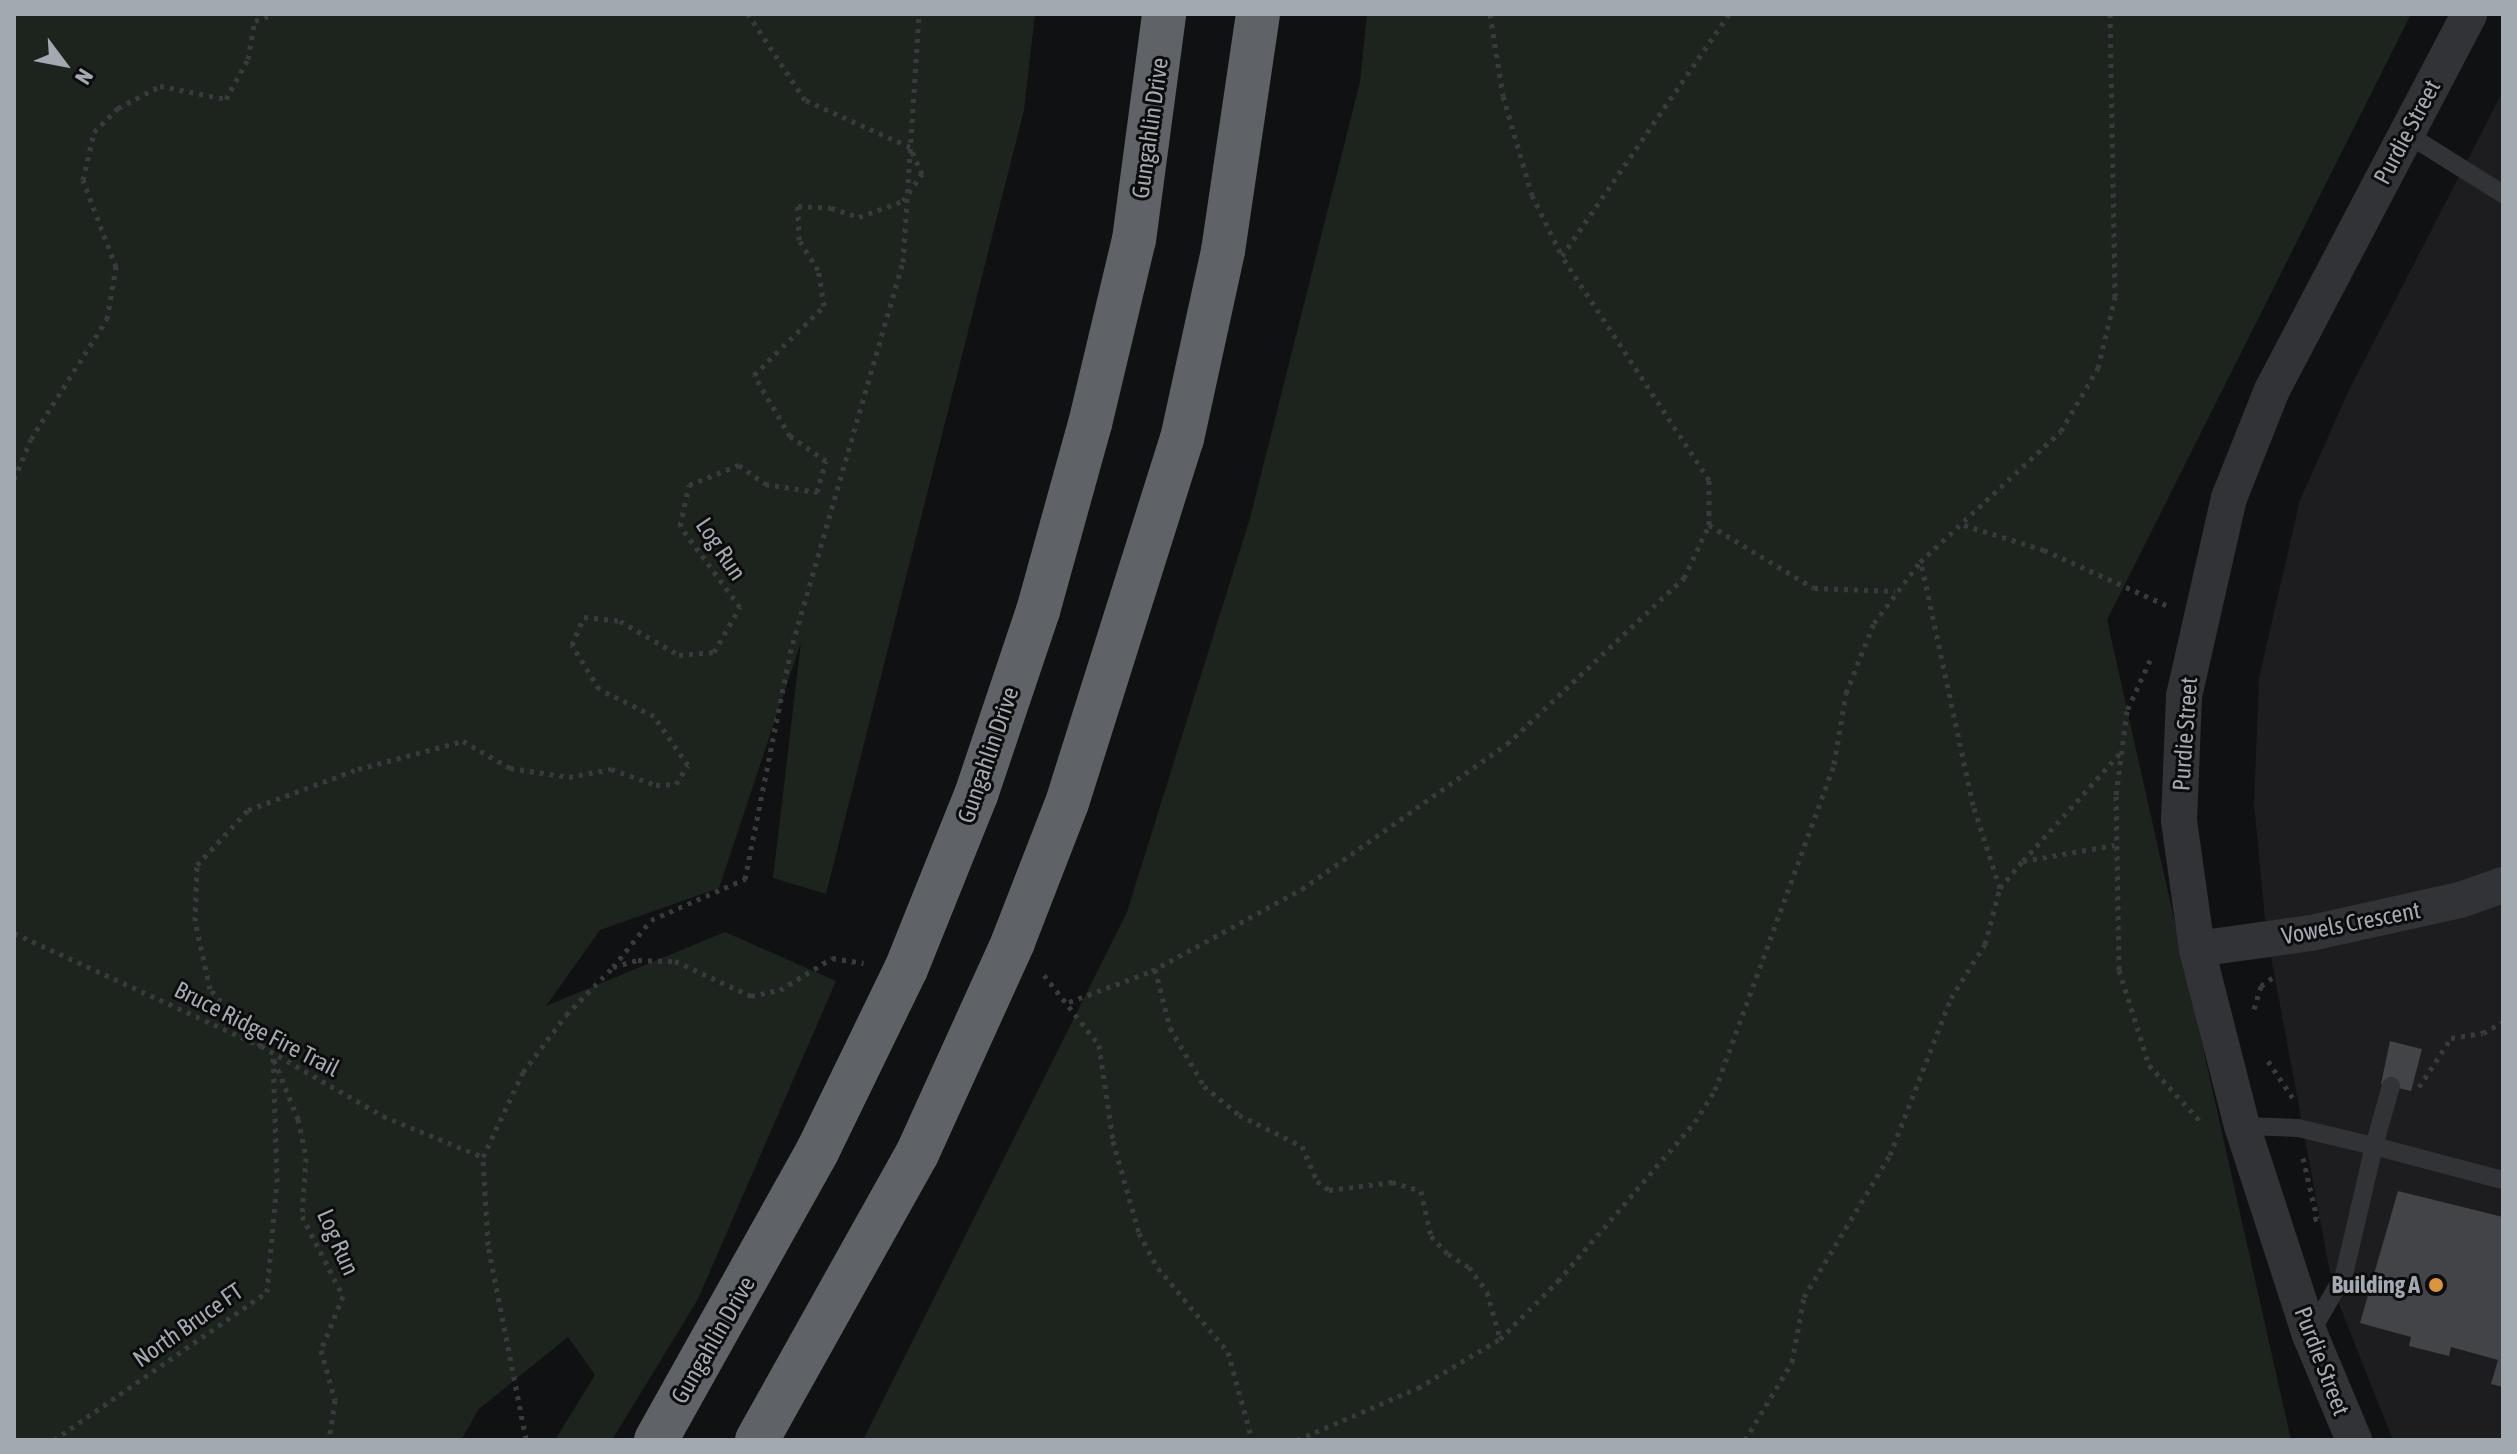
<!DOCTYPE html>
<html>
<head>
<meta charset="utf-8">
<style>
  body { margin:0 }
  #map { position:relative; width:2517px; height:1454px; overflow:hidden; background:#101112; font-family:"Asap Condensed",sans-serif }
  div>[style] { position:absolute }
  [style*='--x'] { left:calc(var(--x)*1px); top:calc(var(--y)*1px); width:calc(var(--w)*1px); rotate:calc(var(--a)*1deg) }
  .built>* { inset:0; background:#1d1d1f }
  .green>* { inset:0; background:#1d241e }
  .building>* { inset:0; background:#424447 }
  .path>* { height:5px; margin-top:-2.5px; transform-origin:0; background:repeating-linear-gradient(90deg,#383a3d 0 4px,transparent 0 10px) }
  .lane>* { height:18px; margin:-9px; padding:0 9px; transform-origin:9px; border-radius:9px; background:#323336 }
  .street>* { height:36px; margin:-18px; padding:0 18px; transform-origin:18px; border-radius:18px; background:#323336 }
  .highway>* { height:44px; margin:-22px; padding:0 22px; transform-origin:22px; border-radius:22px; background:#5f6267 }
  .dots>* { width:22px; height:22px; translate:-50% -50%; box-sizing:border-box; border:4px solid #0c0c0d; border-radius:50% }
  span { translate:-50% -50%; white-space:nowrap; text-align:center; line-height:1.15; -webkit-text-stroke:6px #0c0c0d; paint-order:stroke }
  .street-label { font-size:24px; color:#a3a9b1 }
  .poi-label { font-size:24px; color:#a3a9b1; font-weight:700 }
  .right { translate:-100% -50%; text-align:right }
  .frame { position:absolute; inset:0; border:16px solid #a3a9b1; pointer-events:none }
  .north { position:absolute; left:24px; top:24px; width:80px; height:80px; -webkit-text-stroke:6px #0c0c0d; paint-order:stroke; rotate:122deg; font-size:22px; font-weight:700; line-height:32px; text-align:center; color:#a3a9b1 }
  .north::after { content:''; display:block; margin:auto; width:28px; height:36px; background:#a3a9b1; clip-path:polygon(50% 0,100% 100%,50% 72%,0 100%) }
</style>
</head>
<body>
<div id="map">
  <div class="built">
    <i style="clip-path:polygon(2503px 91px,2503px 1440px,2393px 1440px,2333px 1289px,2266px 930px,2254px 803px,2259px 678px,2300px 500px,2349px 390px)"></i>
  </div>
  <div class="green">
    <i style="clip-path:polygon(14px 14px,1035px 14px,1024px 110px,826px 894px,773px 878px,801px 642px,719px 888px,600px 930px,546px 1006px,725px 932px,836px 981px,698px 1299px,612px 1440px,555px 1440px,595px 1375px,568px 1337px,479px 1409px,461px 1440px,14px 1440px)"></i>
    <i style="clip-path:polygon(1367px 14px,2411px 14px,2107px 620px,2291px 1440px,863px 1440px,1127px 912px,1250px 518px,1360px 82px)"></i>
  </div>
  <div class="building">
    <i style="clip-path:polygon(2390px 1041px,2422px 1049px,2411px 1091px,2381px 1084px)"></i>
    <i style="clip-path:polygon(2398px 1191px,2503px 1217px,2503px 1387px,2491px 1384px,2498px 1360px,2451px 1347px,2449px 1356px,2409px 1346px,2411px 1337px,2360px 1323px)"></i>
  </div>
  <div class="path">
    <i style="--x:1490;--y:14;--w:83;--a:81"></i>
    <i style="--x:1503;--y:96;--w:103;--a:73.7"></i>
    <i style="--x:1532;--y:195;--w:68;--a:63.8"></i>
    <i style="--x:14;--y:479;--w:43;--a:-67"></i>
    <i style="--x:31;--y:439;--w:142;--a:-57.7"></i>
    <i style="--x:107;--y:319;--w:53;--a:-80.2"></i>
    <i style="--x:116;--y:267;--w:93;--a:-110.8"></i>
    <i style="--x:83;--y:180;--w:49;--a:-77.1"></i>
    <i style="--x:94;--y:132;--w:34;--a:-45"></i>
    <i style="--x:118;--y:108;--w:47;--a:-27.6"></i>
    <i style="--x:160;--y:86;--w:67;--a:11.1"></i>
    <i style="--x:226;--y:99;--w:46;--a:-61.2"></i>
    <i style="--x:248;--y:59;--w:39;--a:-80"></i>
    <i style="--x:255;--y:21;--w:19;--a:-21"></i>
    <i style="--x:1709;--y:525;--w:122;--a:31"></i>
    <i style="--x:1814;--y:588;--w:81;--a:2.1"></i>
    <i style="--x:1964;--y:525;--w:84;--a:17.4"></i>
    <i style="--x:2044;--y:550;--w:134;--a:24.3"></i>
    <i style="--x:2150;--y:660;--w:56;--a:114.3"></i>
    <i style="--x:2127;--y:711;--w:86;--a:97.4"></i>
    <i style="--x:2116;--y:796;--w:174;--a:89"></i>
    <i style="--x:2119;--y:970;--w:100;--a:72.5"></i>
    <i style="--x:2149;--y:1065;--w:79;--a:47.6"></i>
    <i style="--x:2023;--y:861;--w:147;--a:-48"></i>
    <i style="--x:2000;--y:888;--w:35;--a:-50"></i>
    <i style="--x:2023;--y:861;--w:93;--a:-9.9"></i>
    <i style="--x:14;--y:933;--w:272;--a:24.6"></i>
    <i style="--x:261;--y:1046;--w:141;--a:29.8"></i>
    <i style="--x:383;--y:1116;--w:108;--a:22.3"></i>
    <i style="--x:613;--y:967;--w:60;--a:-51"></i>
    <i style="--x:651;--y:920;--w:103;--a:-23.6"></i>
    <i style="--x:745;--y:879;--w:230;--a:-78.7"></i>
    <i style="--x:790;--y:653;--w:407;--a:-73.9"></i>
    <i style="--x:903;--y:262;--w:249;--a:-86.3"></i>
    <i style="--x:1155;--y:969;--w:61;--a:75.7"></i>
    <i style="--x:1170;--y:1028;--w:67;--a:59.6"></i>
    <i style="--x:1204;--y:1086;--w:45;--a:39.6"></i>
    <i style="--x:1239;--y:1115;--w:70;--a:26.2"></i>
    <i style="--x:1302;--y:1146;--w:38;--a:67"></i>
    <i style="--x:1317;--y:1181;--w:15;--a:37"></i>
    <i style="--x:1329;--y:1190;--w:64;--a:-7.2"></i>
    <i style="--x:1392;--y:1182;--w:30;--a:17"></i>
    <i style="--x:1421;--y:1191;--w:46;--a:77.5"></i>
    <i style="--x:1431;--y:1236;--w:25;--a:47"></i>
    <i style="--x:1448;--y:1254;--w:25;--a:32"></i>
    <i style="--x:1469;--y:1267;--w:31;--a:54"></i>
    <i style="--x:1487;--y:1292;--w:48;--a:74.2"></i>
    <i style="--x:1044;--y:975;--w:89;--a:51.8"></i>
    <i style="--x:1099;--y:1045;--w:97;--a:81.7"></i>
    <i style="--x:1113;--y:1141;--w:96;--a:74.2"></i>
    <i style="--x:1139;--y:1233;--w:40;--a:62"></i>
    <i style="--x:1158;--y:1268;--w:109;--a:50.2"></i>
    <i style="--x:1228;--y:1352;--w:91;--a:74.7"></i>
    <i style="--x:1069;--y:1002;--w:89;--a:-20.5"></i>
    <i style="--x:1152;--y:971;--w:171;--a:-28.7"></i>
    <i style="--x:1302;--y:889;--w:251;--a:-35.3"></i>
    <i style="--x:1507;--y:744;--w:243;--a:-43.2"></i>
    <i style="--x:1684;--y:578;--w:59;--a:-64.7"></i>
    <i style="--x:1709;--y:525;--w:45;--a:-90"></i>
    <i style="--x:1709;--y:480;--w:268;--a:-123.3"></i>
    <i style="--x:1562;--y:256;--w:294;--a:-55.4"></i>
    <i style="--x:2254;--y:1009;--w:24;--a:-73"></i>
    <i style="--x:2261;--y:986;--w:14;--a:-36"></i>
    <i style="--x:261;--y:1046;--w:76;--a:-131.8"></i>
    <i style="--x:210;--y:989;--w:70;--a:-102.4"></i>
    <i style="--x:195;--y:921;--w:56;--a:-88"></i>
    <i style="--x:197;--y:865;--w:75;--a:-47.2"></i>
    <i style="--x:248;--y:810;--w:117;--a:-20.4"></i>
    <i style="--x:358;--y:769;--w:109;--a:-14.9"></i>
    <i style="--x:463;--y:741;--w:54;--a:29.9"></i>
    <i style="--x:510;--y:768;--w:60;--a:8.7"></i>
    <i style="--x:569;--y:777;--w:43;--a:-10.8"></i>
    <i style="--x:611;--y:769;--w:48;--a:19.6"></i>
    <i style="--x:656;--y:785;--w:20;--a:-3"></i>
    <i style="--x:676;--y:784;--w:22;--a:-58"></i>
    <i style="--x:688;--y:765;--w:60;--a:-124.8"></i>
    <i style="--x:654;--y:716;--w:61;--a:-153.9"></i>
    <i style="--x:599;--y:689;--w:52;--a:-121.5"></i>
    <i style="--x:572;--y:645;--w:30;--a:-67"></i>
    <i style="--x:584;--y:617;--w:36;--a:6"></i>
    <i style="--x:620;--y:621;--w:68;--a:30"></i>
    <i style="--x:679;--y:655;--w:35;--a:-5"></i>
    <i style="--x:714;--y:652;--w:52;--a:-60"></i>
    <i style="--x:740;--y:607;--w:101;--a:-126.5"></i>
    <i style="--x:680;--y:526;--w:42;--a:-77.6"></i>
    <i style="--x:689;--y:485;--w:54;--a:-21.8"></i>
    <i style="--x:739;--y:465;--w:32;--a:36"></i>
    <i style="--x:765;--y:484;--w:53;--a:8.7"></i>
    <i style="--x:817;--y:492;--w:32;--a:-74"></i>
    <i style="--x:826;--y:461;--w:44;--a:-145.2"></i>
    <i style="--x:790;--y:436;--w:71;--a:-120.5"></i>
    <i style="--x:754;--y:375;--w:98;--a:-44.6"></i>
    <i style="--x:824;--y:306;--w:36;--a:-99"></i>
    <i style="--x:818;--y:270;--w:36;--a:-122"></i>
    <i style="--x:799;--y:240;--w:34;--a:-92"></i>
    <i style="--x:798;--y:206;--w:33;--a:3"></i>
    <i style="--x:831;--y:208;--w:29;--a:18"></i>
    <i style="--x:859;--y:217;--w:47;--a:-20"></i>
    <i style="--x:903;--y:201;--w:33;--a:-55"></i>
    <i style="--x:922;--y:174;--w:30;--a:-114"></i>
    <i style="--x:910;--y:147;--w:115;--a:-155.9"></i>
    <i style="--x:805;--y:100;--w:103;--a:-123.5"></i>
    <i style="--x:274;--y:1060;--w:64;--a:67.9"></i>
    <i style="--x:298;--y:1119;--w:40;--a:78"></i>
    <i style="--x:306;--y:1158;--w:58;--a:93.9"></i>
    <i style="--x:302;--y:1216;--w:90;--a:62.9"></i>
    <i style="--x:343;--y:1296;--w:58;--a:112.2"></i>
    <i style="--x:321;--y:1350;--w:52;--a:74.4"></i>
    <i style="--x:335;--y:1400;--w:40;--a:98.5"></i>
    <i style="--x:2268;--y:1061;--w:48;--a:56"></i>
    <i style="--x:2419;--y:1087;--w:59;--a:-56.9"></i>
    <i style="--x:2451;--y:1038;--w:32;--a:-9"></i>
    <i style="--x:2483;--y:1033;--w:23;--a:-29"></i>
    <i style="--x:2303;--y:1158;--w:62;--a:76.9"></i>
    <i style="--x:2317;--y:1218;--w:4;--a:153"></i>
    <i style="--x:526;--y:1439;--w:198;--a:-101.1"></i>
    <i style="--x:488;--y:1245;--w:88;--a:-93.3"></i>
    <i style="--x:483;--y:1157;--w:94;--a:-64.8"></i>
    <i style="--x:523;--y:1072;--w:71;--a:-53"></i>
    <i style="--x:566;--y:1015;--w:67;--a:-45.6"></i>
    <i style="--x:613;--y:967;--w:26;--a:-16"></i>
    <i style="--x:638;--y:960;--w:37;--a:2"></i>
    <i style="--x:675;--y:961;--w:84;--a:24.7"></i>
    <i style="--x:751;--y:996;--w:30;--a:-12"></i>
    <i style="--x:780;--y:990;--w:61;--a:-31.6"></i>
    <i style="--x:832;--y:958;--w:32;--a:9"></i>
    <i style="--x:54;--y:1440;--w:259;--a:-34.8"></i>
    <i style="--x:267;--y:1292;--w:110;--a:-84.8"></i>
    <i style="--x:277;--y:1182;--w:128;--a:-91.8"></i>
    <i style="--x:521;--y:1440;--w:40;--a:0"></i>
    <i style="--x:1297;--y:1440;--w:132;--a:-23.3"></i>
    <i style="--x:1418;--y:1388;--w:96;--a:-30.9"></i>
    <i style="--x:1500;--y:1339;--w:82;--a:-45"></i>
    <i style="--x:1558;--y:1281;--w:210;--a:-49.3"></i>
    <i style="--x:1695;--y:1122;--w:38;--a:-58"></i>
    <i style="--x:1715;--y:1090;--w:347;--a:-69.9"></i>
    <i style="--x:1834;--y:764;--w:72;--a:-80.4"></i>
    <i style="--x:1846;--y:693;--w:75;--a:-68.2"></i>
    <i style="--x:1874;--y:623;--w:76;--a:-53"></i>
    <i style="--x:1920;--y:562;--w:192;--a:-42.9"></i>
    <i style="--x:2061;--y:431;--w:73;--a:-59.6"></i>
    <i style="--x:2098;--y:368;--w:73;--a:-76.5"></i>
    <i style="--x:2115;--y:297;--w:283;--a:-91"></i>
    <i style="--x:1745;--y:1440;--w:91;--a:-58.9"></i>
    <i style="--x:1792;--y:1362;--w:66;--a:-79.5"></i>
    <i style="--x:1804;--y:1297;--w:166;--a:-58.8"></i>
    <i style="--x:1890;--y:1155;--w:168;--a:-68.8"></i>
    <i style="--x:1951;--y:998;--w:64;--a:-57.8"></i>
    <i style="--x:1985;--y:944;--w:58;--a:-75"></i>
    <i style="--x:2000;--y:888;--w:87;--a:-108"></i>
    <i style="--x:1973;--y:805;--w:248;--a:-102.1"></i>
  </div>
  <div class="lane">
    <i style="--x:2407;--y:134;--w:113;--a:32"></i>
    <i style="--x:2391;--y:1086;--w:62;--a:105.8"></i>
    <i style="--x:2374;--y:1146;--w:133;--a:14.8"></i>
    <i style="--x:2242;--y:1126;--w:56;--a:2"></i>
    <i style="--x:2298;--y:1128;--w:78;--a:13.3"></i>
    <i style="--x:2374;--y:1146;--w:132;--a:103.1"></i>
    <i style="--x:2344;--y:1275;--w:66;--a:120.1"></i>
  </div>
  <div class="street">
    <i style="--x:2197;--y:949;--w:115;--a:-8"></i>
    <i style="--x:2311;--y:933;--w:153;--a:-12.5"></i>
    <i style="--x:2460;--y:900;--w:46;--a:-19.2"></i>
    <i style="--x:2354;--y:1440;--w:114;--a:-112.7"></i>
    <i style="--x:2310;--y:1335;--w:220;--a:-108"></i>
    <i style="--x:2242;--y:1126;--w:183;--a:-104.3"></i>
    <i style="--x:2197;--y:949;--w:129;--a:-98"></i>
    <i style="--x:2179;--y:821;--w:125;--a:-87.7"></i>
    <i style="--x:2184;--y:696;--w:203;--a:-77.2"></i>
    <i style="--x:2229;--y:498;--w:116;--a:-68.3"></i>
    <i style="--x:2272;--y:390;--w:424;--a:-62.3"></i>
  </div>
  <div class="highway">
    <i style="--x:656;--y:1440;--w:332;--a:-60.8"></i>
    <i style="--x:818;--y:1150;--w:201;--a:-64.1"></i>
    <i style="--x:906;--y:969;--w:188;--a:-68.1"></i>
    <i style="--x:976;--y:795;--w:194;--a:-71.4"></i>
    <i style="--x:1038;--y:611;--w:194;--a:-74.5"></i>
    <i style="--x:1090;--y:424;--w:189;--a:-76.6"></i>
    <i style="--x:1134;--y:240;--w:228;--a:-82.4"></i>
    <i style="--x:757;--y:1440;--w:328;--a:-60.8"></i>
    <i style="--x:917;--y:1154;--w:233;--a:-65.6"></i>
    <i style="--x:1013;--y:942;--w:149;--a:-68.8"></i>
    <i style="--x:1067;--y:803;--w:382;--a:-72.5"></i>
    <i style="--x:1182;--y:439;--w:192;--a:-77.7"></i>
    <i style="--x:1223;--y:251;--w:240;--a:-81.6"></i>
  </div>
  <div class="dots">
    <i style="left:2436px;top:1285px;background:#db953f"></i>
  </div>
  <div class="street-label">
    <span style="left:1150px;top:128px;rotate:-82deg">Gungahlin Drive</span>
    <span style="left:2407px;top:132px;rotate:-62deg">Purdie Street</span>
    <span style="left:721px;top:549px;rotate:56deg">Log Run</span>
    <span style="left:2185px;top:734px;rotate:-86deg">Purdie Street</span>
    <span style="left:988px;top:755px;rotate:-71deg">Gungahlin Drive</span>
    <span style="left:2351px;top:923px;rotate:-11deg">Vowels Crescent</span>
    <span style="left:257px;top:1029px;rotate:27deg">Bruce Ridge Fire Trail</span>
    <span style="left:338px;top:1242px;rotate:66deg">Log Run</span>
    <span style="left:188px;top:1325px;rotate:-35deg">North Bruce FT</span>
    <span style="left:713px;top:1340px;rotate:-60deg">Gungahlin Drive</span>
    <span style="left:2322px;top:1361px;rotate:69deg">Purdie Street</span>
  </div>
  <div class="poi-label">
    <span class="right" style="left:2420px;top:1285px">Building A</span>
  </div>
  <div class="frame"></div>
  <div class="north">N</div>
</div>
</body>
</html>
